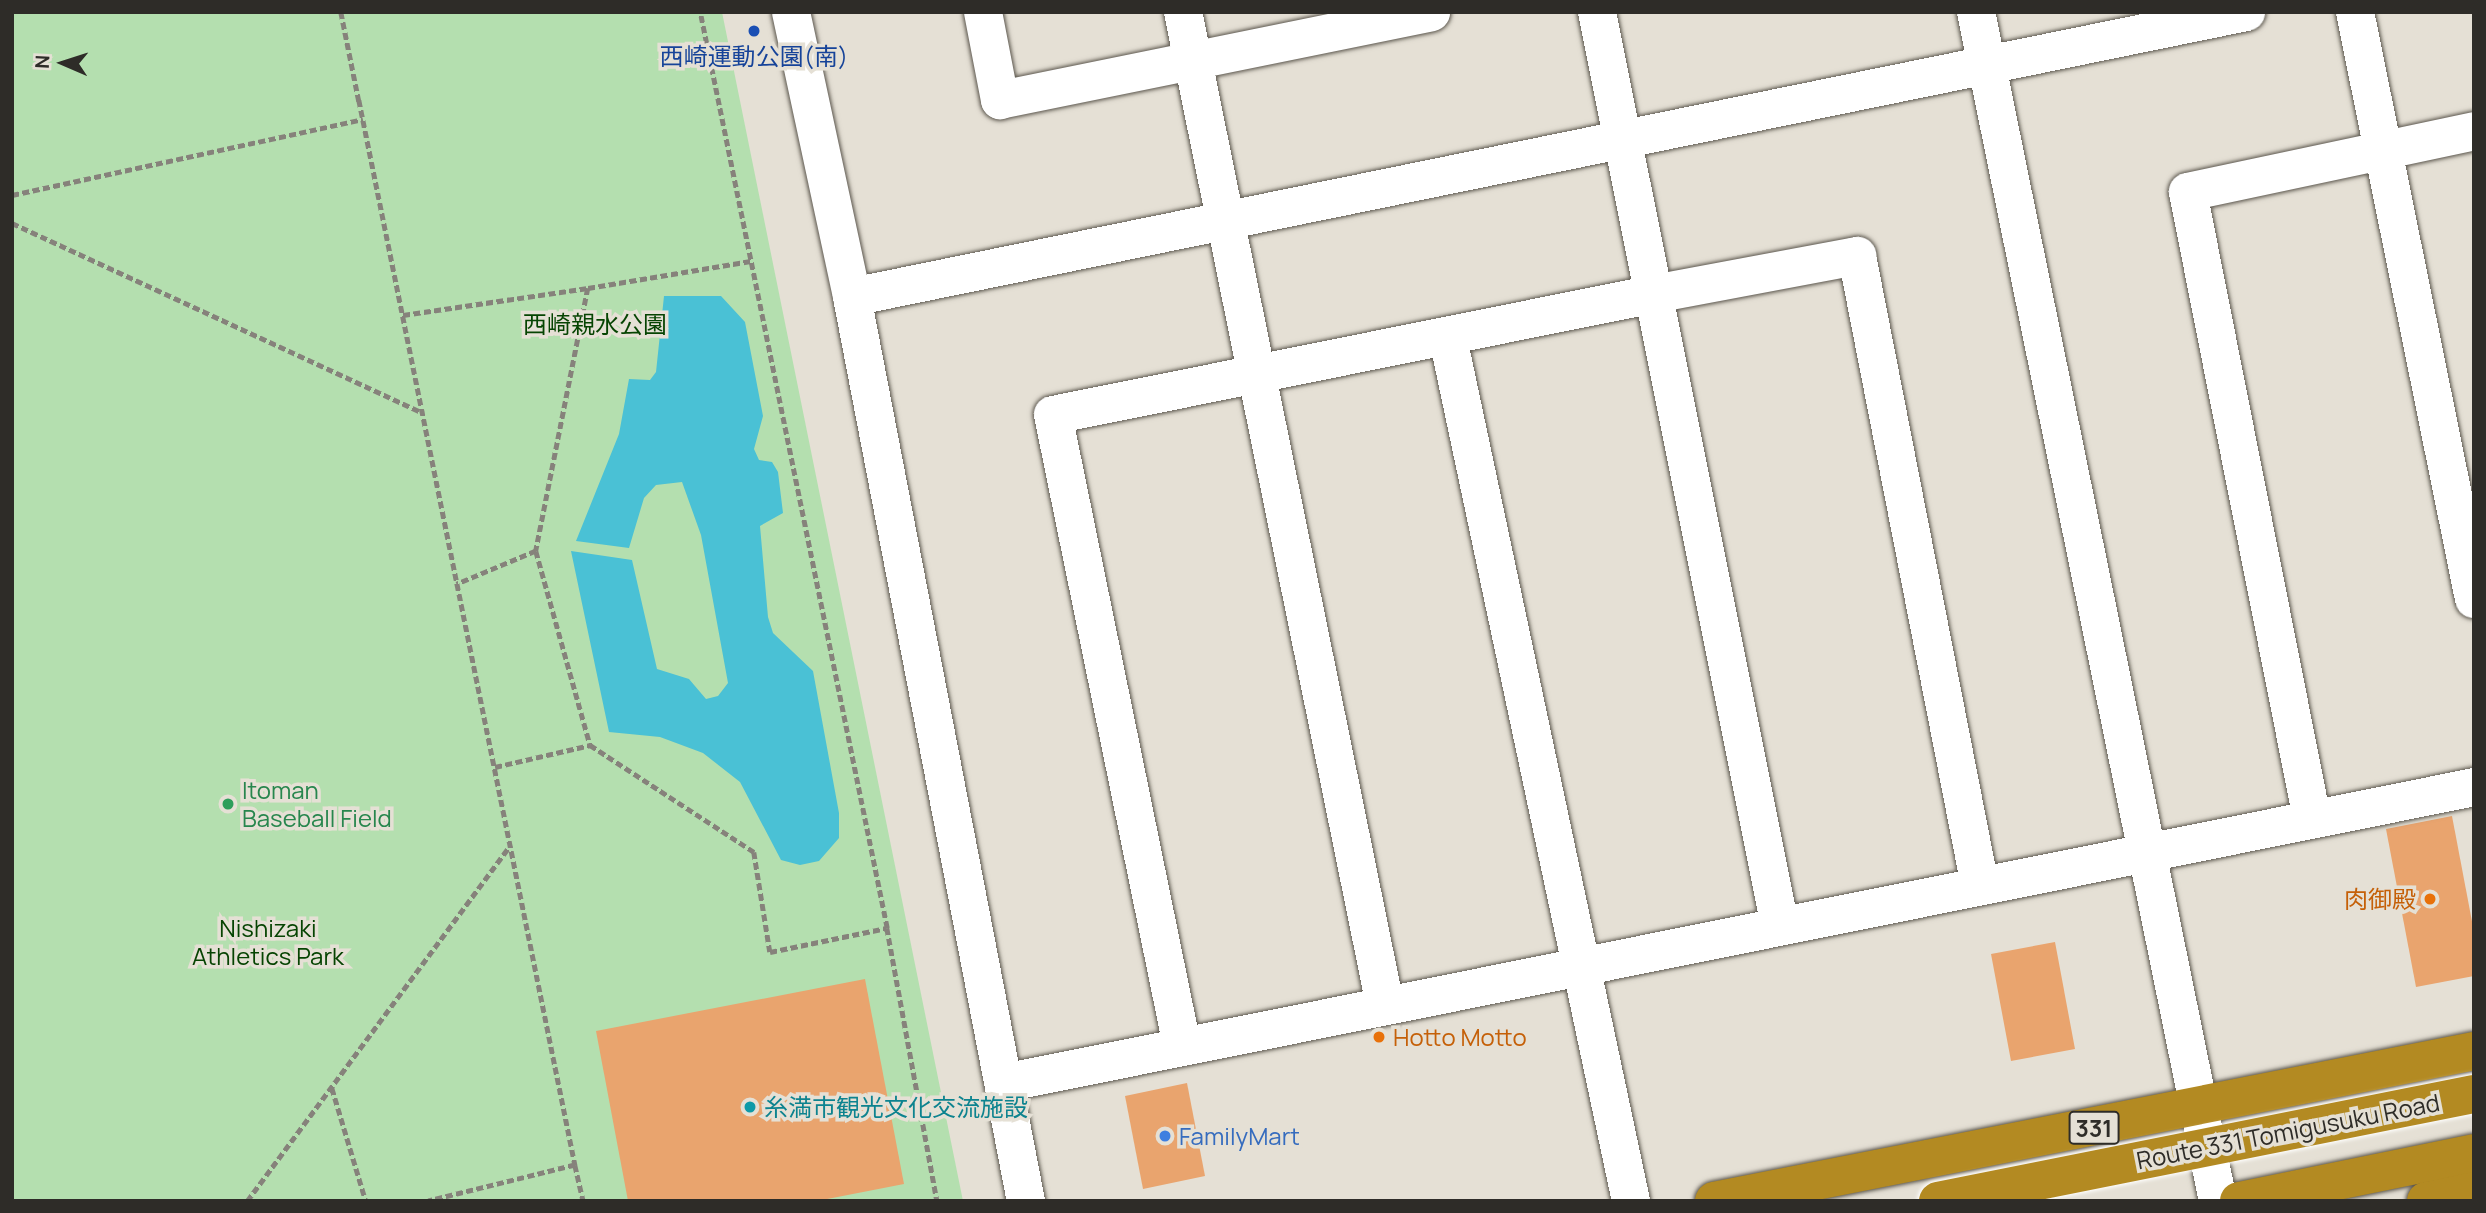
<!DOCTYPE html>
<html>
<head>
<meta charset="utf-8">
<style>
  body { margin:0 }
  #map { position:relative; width:2486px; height:1213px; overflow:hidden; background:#e5e0d5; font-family:Manrope,"Noto Sans JP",sans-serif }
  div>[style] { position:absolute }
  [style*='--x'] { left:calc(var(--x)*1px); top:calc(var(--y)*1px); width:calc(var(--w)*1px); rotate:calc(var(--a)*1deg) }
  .green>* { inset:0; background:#b4dfaf }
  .water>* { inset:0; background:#4ac1d5 }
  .building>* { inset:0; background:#e9a46e }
  .path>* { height:4.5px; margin-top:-2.25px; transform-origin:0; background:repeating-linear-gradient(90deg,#86827b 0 7px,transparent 0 10.5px) }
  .roads { filter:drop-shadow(0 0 2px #5c574e) drop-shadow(0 0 2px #5c574e) }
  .minor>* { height:38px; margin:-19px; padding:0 19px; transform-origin:19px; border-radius:19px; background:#fff }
  .highway>* { height:38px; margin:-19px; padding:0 19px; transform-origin:19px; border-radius:19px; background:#b38a22 }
  .bridges { filter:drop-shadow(0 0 2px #fff) drop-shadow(0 0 2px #fff) }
  .highway-bridge>* { height:38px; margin:-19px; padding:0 19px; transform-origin:19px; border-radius:19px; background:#b38a22 }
  .dots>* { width:19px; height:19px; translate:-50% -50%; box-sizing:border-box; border:4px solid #e5e0d5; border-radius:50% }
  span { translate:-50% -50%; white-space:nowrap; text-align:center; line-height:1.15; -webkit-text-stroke:7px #e5e0d5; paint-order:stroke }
  .shield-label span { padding:2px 5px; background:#e5e0d5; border:2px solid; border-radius:5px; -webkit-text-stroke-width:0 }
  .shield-label { font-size:23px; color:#2e2c28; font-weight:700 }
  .transit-label { font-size:24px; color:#164399 }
  .park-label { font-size:24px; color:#064402 }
  .leisure-label { font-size:24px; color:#27864d }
  .left { translate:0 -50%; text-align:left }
  .food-label { font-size:24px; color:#c56008 }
  .right { translate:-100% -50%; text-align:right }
  .culture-label { font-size:24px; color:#0d838f }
  .street-label { font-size:24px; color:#2e2c28 }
  .shop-label { font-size:24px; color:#366cbe }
  .frame { position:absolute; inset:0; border:14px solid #2e2c28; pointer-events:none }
  .north { position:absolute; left:28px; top:28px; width:70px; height:70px; -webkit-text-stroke:5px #e5e0d5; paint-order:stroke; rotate:273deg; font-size:19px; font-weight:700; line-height:28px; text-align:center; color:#2e2c28 }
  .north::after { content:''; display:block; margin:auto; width:24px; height:32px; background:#2e2c28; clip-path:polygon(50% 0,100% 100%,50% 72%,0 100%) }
</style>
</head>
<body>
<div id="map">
  <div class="green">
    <i style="clip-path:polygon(12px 12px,722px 12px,963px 1201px,12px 1201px)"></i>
  </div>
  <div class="water">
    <i style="clip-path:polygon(664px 296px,721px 296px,745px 322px,763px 416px,754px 449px,759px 460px,772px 462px,778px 472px,783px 513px,760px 526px,768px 617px,773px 633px,813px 671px,839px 813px,839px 838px,819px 861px,800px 865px,781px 860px,740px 782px,703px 753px,660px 737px,609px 732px,571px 551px,632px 560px,657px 669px,689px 679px,706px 699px,718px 696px,728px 683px,701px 535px,682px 482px,656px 485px,644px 498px,629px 548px,576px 541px,619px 434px,629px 379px,650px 380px,656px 372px)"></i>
  </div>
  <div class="building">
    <i style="clip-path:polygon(2452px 816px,2474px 932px,2474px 976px,2416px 987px,2386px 829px)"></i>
    <i style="clip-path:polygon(2055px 942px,2075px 1049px,2011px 1061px,1991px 954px)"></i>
    <i style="clip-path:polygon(865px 979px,904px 1184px,817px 1201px,628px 1201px,596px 1031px)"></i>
    <i style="clip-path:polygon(1187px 1083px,1205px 1176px,1143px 1189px,1125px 1096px)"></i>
  </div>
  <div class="path">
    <i style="--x:341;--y:12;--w:91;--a:78.6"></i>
    <i style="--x:359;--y:100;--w:1087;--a:78.53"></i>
    <i style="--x:575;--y:1165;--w:151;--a:166.2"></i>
    <i style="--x:12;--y:195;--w:359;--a:-12.2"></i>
    <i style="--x:12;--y:223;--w:453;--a:24.8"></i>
    <i style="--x:588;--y:288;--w:165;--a:-9.4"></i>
    <i style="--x:403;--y:315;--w:187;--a:-8.3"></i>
    <i style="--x:588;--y:288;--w:268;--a:101.2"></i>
    <i style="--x:536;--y:551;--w:86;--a:157.3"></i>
    <i style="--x:536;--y:551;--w:201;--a:74.4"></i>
    <i style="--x:495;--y:767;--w:98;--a:-13"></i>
    <i style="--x:590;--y:745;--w:196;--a:33.1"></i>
    <i style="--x:754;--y:852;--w:101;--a:80.9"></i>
    <i style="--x:770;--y:952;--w:119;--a:-11.6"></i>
    <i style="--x:887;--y:928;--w:935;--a:-101.54"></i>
    <i style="--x:887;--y:928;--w:278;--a:79.6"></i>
    <i style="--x:332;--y:1088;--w:118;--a:73.3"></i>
    <i style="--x:575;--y:1165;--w:37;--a:77"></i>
    <i style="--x:247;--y:1201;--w:443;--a:-53.5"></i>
  </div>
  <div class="roads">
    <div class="minor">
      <i style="--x:791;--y:12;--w:291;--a:77.9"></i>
      <i style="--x:852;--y:297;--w:921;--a:79.11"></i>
      <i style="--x:983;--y:12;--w:90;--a:79.1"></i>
      <i style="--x:1000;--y:100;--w:440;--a:-11.5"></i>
      <i style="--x:1183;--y:12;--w:1013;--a:78.5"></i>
      <i style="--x:1597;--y:12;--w:932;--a:78.68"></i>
      <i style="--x:1976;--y:12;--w:1213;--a:78.5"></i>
      <i style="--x:2355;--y:12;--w:599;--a:78.54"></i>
      <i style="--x:852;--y:297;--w:1423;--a:-11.55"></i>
      <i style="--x:1448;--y:338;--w:882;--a:78.03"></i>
      <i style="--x:2312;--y:819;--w:639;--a:-101.19"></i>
      <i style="--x:2188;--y:192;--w:292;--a:-12"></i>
      <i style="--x:1182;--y:1046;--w:644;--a:-101.55"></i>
      <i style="--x:1053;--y:415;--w:613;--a:-11.38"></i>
      <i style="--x:1654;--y:294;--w:207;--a:-10.6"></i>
      <i style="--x:1857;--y:256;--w:642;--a:78.95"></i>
      <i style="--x:1004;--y:1083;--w:1500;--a:-11.38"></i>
    </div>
    <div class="highway">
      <i style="--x:1714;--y:1201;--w:775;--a:-11.16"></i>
      <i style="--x:2239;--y:1201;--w:240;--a:-11.5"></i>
      <i style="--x:2426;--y:1201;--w:49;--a:-11.8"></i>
    </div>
  </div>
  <div class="bridges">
    <div class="highway-bridge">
      <i style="--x:1938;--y:1201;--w:547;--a:-11.29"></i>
    </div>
  </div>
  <div class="dots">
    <i style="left:754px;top:31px;background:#1a4fb4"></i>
    <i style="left:228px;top:804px;background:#2e9e5b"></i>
    <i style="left:2430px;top:899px;background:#e8710a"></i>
    <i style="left:1379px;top:1037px;background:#e8710a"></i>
    <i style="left:750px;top:1107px;background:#0f9aa8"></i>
    <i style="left:1165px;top:1136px;background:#3f7fe0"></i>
  </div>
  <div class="shield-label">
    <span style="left:2094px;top:1128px">331</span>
  </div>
  <div class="transit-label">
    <span style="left:754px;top:56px">西崎運動公園(南)</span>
  </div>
  <div class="park-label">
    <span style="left:595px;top:324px">西崎親水公園</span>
    <span style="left:268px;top:942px">Nishizaki<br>Athletics Park</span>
  </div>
  <div class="leisure-label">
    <span class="left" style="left:242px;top:804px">Itoman<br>Baseball Field</span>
  </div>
  <div class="food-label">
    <span class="right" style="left:2416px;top:899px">肉御殿</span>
    <span class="left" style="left:1393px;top:1037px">Hotto Motto</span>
  </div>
  <div class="culture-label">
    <span class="left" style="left:764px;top:1107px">糸満市観光文化交流施設</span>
  </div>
  <div class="street-label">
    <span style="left:2288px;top:1131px;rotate:-11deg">Route 331 Tomigusuku Road</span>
  </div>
  <div class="shop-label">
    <span class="left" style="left:1179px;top:1136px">FamilyMart</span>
  </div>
  <div class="frame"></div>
  <div class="north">N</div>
</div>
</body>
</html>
